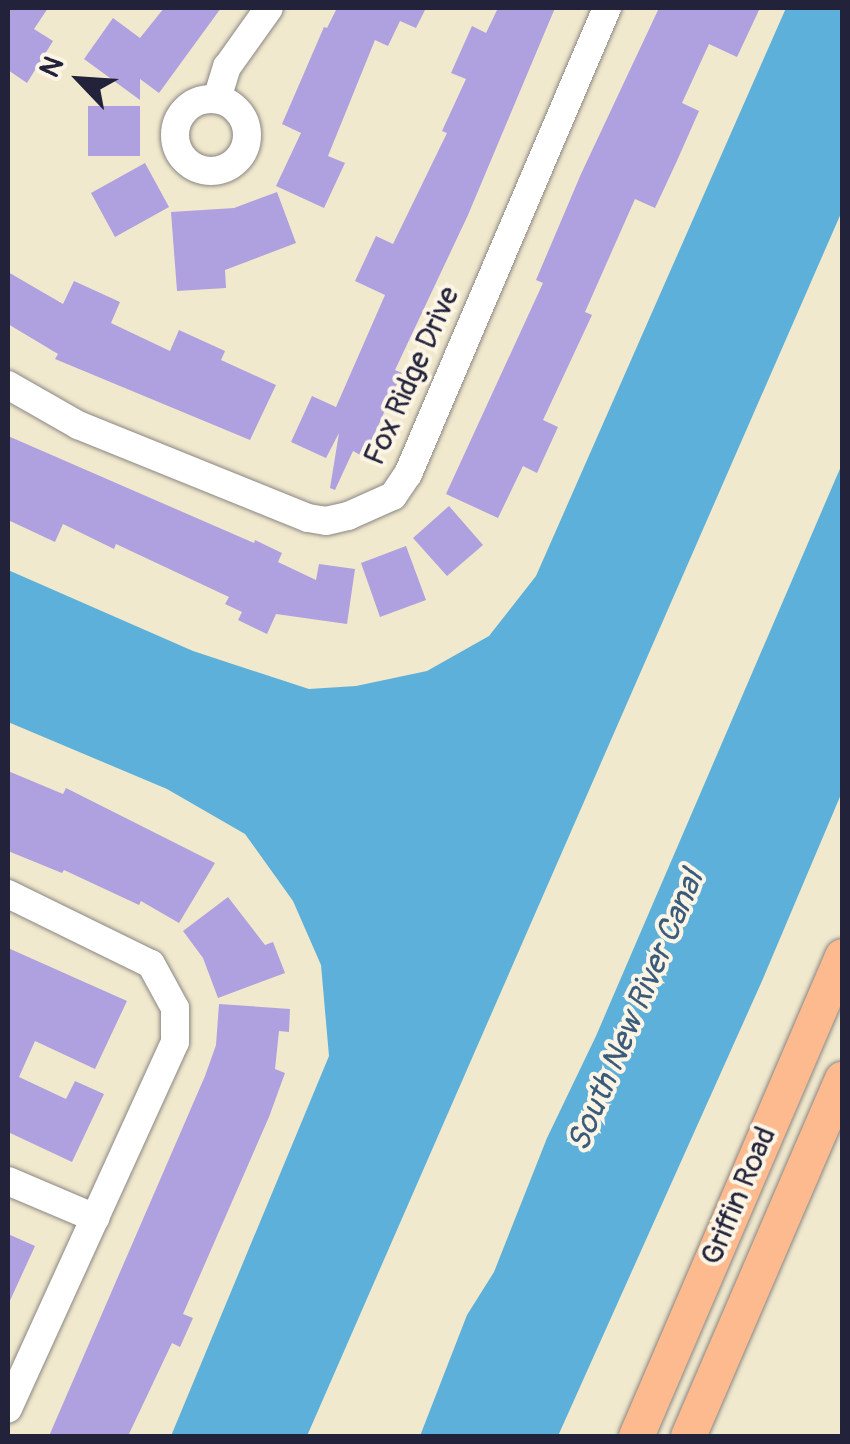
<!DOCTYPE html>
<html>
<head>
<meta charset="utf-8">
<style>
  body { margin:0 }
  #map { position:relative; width:850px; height:1444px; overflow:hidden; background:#f1e9cd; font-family:Pangolin,sans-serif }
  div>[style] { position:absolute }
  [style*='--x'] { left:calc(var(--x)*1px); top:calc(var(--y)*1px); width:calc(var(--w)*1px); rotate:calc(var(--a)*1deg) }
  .water>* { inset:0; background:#5db0d9 }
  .building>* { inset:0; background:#afa0df }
  .roads { filter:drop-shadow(0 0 2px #8a8684) drop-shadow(0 0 2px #8a8684) }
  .minor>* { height:28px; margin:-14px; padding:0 14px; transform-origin:14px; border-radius:14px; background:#fff }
  .minor>.ring { margin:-14px; padding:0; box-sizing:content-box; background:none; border:28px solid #fff; border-radius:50% }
  .major>* { height:35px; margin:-17.5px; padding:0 17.5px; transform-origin:17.5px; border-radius:17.5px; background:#fcba8e }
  span { translate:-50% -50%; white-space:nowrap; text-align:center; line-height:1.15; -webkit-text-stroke:8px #fcf5e5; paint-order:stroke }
  .street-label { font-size:30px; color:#22223b }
  .water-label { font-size:32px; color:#3a5b7a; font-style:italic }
  .frame { position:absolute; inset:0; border:10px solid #22223b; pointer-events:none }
  .north { position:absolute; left:30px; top:30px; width:100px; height:100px; -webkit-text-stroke:8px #fcf5e5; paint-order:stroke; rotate:295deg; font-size:28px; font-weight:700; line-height:40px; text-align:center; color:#22223b }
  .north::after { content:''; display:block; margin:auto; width:35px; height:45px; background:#22223b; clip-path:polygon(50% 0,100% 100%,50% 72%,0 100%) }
</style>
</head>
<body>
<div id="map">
  <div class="water">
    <i style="clip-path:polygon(786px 8px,842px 8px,842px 211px,307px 1436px,171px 1436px,329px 1056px,321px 965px,293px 901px,245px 834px,167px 789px,8px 722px,8px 570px,193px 651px,309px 689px,356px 686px,427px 671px,489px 636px,536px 576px)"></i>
    <i style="clip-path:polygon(842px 464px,842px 792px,762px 981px,558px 1436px,420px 1436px,467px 1315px,494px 1272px,547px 1138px,596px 1036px)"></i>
  </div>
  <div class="building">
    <i style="clip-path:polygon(8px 8px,48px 8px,34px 29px,53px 41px,27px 83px,8px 70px)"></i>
    <i style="clip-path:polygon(164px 8px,221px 8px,159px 93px,140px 79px,140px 100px,84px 59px,113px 18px,140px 38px)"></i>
    <i style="clip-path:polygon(337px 8px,426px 8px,416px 28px,400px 21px,388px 46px,375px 40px,328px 156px,345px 163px,324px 208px,276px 186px,301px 133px,282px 124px,324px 27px,327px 28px)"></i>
    <i style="clip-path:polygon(498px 8px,555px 8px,468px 215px,395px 370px,402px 373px,364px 457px,353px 451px,335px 490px,330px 488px,339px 433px,326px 458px,291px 442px,312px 396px,336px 407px,385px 295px,355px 281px,376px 236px,393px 244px,447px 133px,442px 131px,466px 79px,451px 73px,472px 26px,486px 33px)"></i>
    <i style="clip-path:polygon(659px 8px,760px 8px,737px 57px,709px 44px,682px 103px,699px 111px,676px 163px,655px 208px,635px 199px,585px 312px,592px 315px,543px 420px,558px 427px,537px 473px,523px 466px,498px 518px,446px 494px,543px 283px,536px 280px,581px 174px)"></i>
    <i style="clip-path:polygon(88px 106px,140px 106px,140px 156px,88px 156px)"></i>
    <i style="clip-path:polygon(145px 163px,169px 207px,115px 237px,91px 193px)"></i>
    <i style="clip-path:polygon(277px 192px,296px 243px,225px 270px,226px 288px,177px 291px,171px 212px,234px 208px)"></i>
    <i style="clip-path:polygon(8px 272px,63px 304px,74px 281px,120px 302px,111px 323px,170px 351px,179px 330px,225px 351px,221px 360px,276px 385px,250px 440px,55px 359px,58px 354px,8px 324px)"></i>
    <i style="clip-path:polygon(8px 436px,254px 543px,255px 540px,282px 553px,278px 562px,316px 580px,319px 564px,355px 569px,347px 624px,276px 614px,267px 634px,238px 620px,242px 612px,225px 604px,229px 597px,116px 544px,114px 549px,63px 524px,55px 542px,8px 520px)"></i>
    <i style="clip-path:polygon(449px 506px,483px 545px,447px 576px,413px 538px)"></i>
    <i style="clip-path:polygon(406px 546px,426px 600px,380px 617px,361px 563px)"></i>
    <i style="clip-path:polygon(8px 771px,63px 794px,66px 788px,215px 863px,179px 923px,141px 901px,139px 905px,64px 870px,62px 873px,8px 851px)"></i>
    <i style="clip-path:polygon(228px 897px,265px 945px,273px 942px,285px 973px,218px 998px,203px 958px,183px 931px)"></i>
    <i style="clip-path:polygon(8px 948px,127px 1001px,95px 1069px,35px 1041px,19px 1077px,66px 1099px,75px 1081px,104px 1094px,72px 1162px,8px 1132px)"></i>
    <i style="clip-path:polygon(219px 1004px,290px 1009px,289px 1032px,279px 1031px,275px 1069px,285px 1073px,269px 1117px,183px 1314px,193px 1318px,180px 1347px,172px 1343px,128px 1436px,49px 1436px,205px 1076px,216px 1045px)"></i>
    <i style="clip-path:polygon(8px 1234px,35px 1246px,8px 1305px)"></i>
  </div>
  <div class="roads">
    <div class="minor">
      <i style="--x:217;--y:99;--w:34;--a:-73"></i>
      <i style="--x:227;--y:67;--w:72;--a:-54.6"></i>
      <i class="ring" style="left:175px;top:99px;width:44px;height:44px"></i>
      <i style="--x:8;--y:385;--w:81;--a:29.7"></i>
      <i style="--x:78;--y:425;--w:248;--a:22"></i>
      <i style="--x:308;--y:518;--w:18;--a:9"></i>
      <i style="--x:326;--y:521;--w:23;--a:-13"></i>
      <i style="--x:348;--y:516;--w:49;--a:-24"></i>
      <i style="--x:393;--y:496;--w:27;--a:-56"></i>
      <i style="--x:408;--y:474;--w:507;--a:-66.88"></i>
      <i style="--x:8;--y:894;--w:159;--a:26.1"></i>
      <i style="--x:151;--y:964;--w:50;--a:61.4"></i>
      <i style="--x:175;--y:1008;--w:34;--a:90"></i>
      <i style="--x:175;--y:1042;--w:403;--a:114.5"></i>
      <i style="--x:8;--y:1181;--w:95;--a:23"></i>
    </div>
    <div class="major">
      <i style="--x:636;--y:1436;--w:522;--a:-66.77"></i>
      <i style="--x:688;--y:1436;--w:389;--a:-66.7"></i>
    </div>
  </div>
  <div class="street-label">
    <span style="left:412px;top:376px;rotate:-66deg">Fox Ridge Drive</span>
    <span style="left:739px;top:1196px;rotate:-67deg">Griffin Road</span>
  </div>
  <div class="water-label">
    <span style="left:636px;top:1011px;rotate:-67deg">South New River Canal</span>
  </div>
  <div class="frame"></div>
  <div class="north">N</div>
</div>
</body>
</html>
